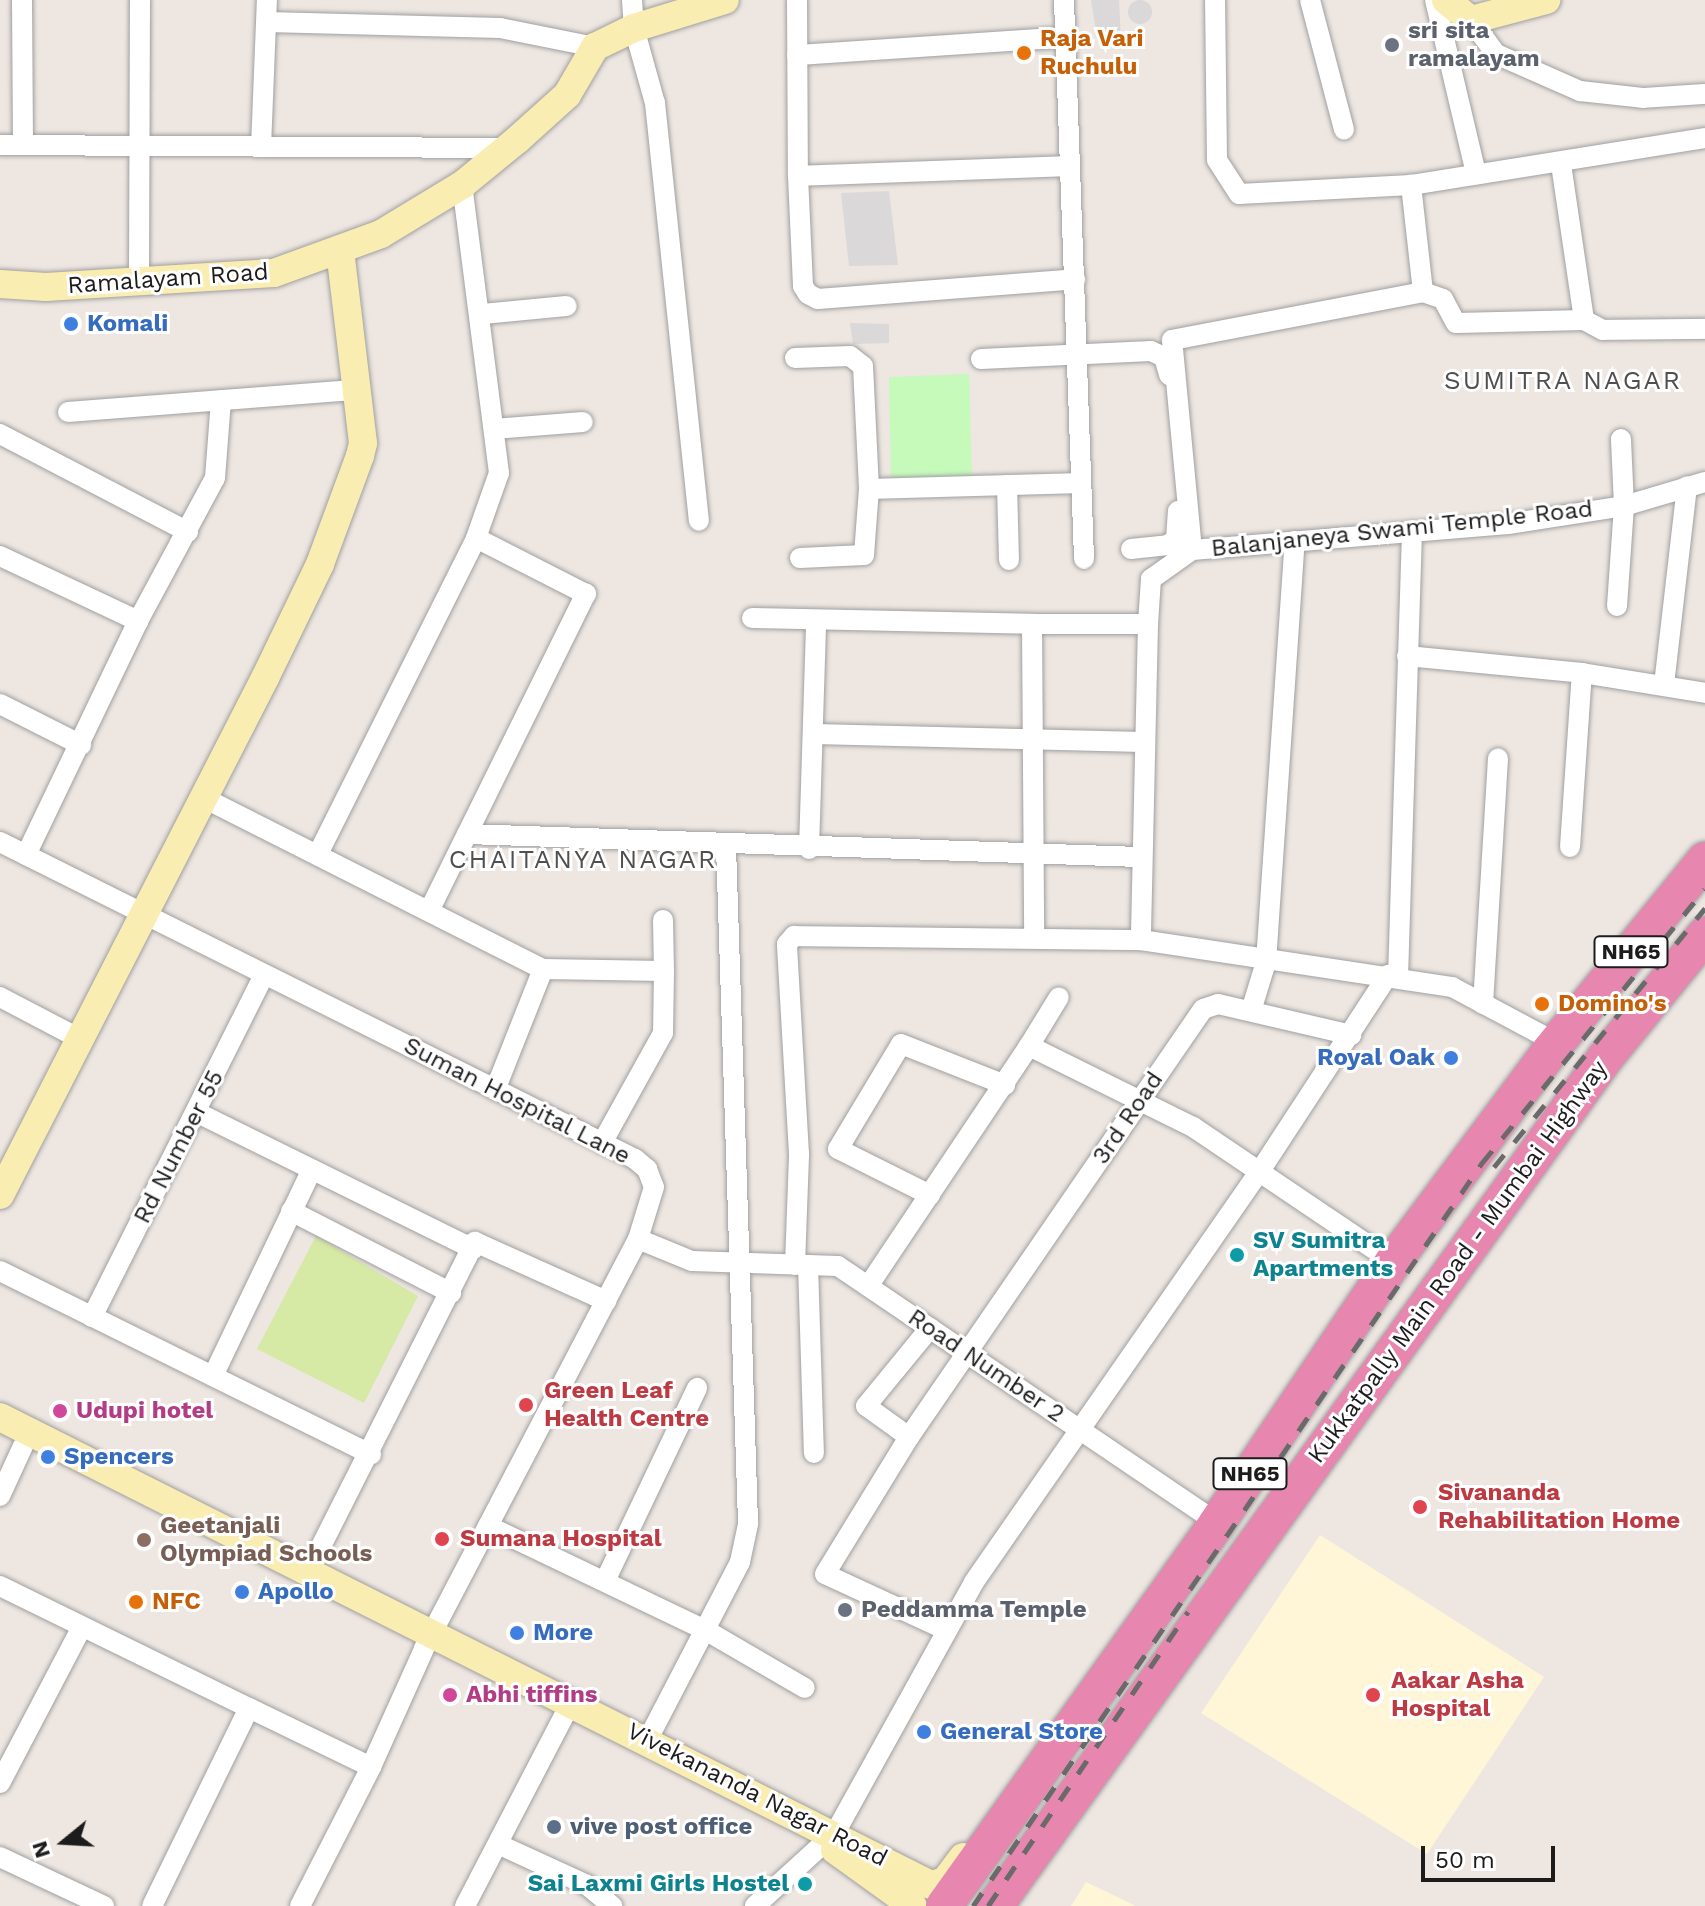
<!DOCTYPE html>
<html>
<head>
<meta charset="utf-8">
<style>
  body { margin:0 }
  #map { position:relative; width:1705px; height:1906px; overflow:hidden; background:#ede6e1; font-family:"Work Sans",sans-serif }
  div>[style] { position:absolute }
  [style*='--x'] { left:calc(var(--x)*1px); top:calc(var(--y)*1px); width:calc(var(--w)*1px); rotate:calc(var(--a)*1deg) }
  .residential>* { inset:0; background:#dad8d9 }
  .round { border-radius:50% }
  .education>* { inset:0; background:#fff6d8 }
  .grass>* { inset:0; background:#d6e9a5 }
  .park>* { inset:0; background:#c5fabb }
  .roads { filter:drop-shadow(0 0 2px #a0a0a0) drop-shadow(0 0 2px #a0a0a0) }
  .street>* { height:20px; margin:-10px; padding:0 10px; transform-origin:10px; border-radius:10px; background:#fff }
  .secondary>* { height:28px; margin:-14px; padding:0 14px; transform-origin:14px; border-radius:14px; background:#faedb2 }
  .highway>* { height:36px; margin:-18px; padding:0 18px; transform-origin:18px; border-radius:18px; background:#e786ae }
  .rail>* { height:5px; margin-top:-2.5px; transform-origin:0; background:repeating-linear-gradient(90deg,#6a6a6a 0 16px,transparent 0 32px) }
  .dots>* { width:22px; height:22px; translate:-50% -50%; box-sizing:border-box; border:4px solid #fff; border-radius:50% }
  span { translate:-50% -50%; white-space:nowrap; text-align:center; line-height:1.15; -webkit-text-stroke:6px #fff; paint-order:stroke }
  .shield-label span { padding:2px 6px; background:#fff; border:2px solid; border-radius:6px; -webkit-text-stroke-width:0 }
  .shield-label { font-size:22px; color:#1c1c1c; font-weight:700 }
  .worship-label { font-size:24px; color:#5b616d; font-weight:700 }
  .left { translate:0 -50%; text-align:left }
  .food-label { font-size:24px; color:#c56008; font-weight:700 }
  .street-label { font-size:24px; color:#1c1c1c }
  .shop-label { font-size:24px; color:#366cbe; font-weight:700 }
  .right { translate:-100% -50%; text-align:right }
  .culture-label { font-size:24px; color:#0d838f; font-weight:700 }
  .health-label { font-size:24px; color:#be3a42; font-weight:700 }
  .hotel-label { font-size:24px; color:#b23c85; font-weight:700 }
  .education-label { font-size:24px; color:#785e54; font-weight:700 }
  .service-label { font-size:24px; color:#4e5e75; font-weight:700 }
  .neighbourhood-label { font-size:26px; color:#4f4f4f; letter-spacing:2px }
  .north { position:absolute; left:24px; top:1802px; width:80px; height:80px; -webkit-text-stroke:6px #fff; paint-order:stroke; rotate:252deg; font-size:22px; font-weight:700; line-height:32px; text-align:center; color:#1c1c1c }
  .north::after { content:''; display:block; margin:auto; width:28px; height:36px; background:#1c1c1c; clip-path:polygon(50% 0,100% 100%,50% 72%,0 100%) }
  .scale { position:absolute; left:1421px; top:1846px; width:134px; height:36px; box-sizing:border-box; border:4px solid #1c1c1c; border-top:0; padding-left:10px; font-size:24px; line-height:28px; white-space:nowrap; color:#1c1c1c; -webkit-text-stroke:6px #fff; paint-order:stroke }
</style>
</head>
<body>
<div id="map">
  <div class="residential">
    <i style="clip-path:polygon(1091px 0,1119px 0,1121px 42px,1098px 42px)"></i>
    <i class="round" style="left:1128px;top:0;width:24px;height:24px"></i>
    <i style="clip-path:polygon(889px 191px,898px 265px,849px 266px,841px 193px)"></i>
    <i style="clip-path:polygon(850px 323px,889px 324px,889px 343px,853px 344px)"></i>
  </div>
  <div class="education">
    <i style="clip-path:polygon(1320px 1535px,1544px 1677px,1427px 1854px,1201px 1713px)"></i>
    <i style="clip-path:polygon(1086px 1882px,1136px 1906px,1071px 1906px)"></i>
  </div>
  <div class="grass">
    <i style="clip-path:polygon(316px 1236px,418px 1296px,364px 1403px,257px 1349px)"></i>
  </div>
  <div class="park">
    <i style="clip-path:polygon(969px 374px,972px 477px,891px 479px,889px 377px)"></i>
  </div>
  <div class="roads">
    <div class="street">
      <i style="--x:22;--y:0;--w:145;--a:89.6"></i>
      <i style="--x:632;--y:0;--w:28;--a:86"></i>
      <i style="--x:634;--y:28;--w:78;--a:74.4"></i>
      <i style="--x:655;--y:103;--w:420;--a:84"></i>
      <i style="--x:797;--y:0;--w:176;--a:89.7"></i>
      <i style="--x:798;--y:176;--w:110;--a:87.4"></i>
      <i style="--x:803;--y:286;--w:9;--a:58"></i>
      <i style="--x:808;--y:294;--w:11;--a:27"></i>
      <i style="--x:818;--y:299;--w:258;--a:-4.4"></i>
      <i style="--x:1064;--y:0;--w:559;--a:87.95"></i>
      <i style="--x:1310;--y:0;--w:134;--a:75.3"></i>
      <i style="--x:1435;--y:0;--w:179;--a:76.7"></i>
      <i style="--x:1471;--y:20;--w:42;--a:53.7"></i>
      <i style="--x:1496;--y:54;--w:92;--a:23.8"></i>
      <i style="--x:1580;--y:91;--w:63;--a:6.3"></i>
      <i style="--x:1643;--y:98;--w:62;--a:-3.7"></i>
      <i style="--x:267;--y:22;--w:233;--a:1.5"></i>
      <i style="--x:500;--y:28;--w:97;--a:11.3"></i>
      <i style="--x:797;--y:55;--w:270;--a:-3.8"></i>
      <i style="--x:0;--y:145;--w:505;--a:0.34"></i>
      <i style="--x:261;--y:147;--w:147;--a:-87.7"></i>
      <i style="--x:1561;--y:164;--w:158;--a:81.6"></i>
      <i style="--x:1584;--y:320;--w:21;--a:28"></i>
      <i style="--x:1603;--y:330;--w:102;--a:-0.6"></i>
      <i style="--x:798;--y:176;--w:270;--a:-2.1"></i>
      <i style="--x:1411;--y:185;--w:298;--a:-9.1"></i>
      <i style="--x:139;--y:281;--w:281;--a:-89.8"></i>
      <i style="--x:1423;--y:292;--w:21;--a:19"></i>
      <i style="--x:1443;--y:299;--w:27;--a:62"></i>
      <i style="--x:1456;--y:323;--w:128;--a:-1.3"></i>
      <i style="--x:482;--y:314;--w:85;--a:-5.4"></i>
      <i style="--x:795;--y:358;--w:55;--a:-2.1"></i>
      <i style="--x:850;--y:356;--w:16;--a:38"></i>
      <i style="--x:863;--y:366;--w:123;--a:87.2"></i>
      <i style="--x:869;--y:489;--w:212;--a:-1.6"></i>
      <i style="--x:981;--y:359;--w:170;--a:-2.7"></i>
      <i style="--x:1151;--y:351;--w:14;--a:25"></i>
      <i style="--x:1164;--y:357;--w:19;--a:74"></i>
      <i style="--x:68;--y:412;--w:289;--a:-4.4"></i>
      <i style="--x:494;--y:429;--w:89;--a:-4.5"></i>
      <i style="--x:0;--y:434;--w:212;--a:27.5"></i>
      <i style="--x:1007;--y:485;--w:75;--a:88.5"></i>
      <i style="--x:1131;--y:549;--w:37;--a:-6"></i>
      <i style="--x:1168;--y:545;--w:10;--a:-37"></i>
      <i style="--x:1176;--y:539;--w:28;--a:-86"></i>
      <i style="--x:1192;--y:550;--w:317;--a:-4.7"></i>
      <i style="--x:1508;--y:524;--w:117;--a:-8.8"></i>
      <i style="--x:1624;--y:506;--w:84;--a:-16.5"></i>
      <i style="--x:0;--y:556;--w:153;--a:25.2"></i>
      <i style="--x:800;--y:558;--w:64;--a:-2.7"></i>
      <i style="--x:864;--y:555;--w:66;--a:-85.7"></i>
      <i style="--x:1617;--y:606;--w:100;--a:-86"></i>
      <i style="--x:1624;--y:506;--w:67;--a:-92.6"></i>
      <i style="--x:752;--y:618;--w:280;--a:1.2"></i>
      <i style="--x:1032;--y:624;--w:314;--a:89.6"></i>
      <i style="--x:1032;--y:624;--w:116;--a:0"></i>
      <i style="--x:1148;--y:624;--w:316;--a:91.3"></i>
      <i style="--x:1148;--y:624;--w:45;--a:-86.2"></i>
      <i style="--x:1151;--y:579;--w:50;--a:-35.3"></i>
      <i style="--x:1192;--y:550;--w:211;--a:-95.4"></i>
      <i style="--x:1172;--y:340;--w:256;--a:-10.8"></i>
      <i style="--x:1423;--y:292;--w:108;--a:-96.4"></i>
      <i style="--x:1411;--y:185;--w:172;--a:177"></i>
      <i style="--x:1239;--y:194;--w:40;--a:-122.9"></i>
      <i style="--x:1217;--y:160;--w:160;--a:-90.7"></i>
      <i style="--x:1407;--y:656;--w:176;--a:5.5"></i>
      <i style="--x:1582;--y:673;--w:125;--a:9.2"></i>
      <i style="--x:1664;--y:685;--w:200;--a:-83.4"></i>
      <i style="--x:0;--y:704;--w:91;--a:26.8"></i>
      <i style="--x:814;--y:734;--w:329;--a:1.4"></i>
      <i style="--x:202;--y:797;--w:382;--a:26.8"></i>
      <i style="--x:543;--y:969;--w:130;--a:111.6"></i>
      <i style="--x:467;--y:834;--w:673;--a:1.96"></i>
      <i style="--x:0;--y:842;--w:710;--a:26.53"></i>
      <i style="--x:635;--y:1159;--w:16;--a:40"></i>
      <i style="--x:647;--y:1169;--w:19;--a:69"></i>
      <i style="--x:654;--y:1187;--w:54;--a:107.1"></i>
      <i style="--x:638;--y:1239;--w:462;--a:117.6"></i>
      <i style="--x:424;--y:1649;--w:129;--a:114.2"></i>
      <i style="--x:371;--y:1767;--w:136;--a:-154.2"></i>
      <i style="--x:1570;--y:847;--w:174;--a:-86.1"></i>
      <i style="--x:809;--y:849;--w:229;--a:-88.2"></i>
      <i style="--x:318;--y:854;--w:353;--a:-63.4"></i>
      <i style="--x:476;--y:538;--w:69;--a:-70.5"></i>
      <i style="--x:499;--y:473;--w:290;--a:-97.3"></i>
      <i style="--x:26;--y:855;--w:259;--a:-64.4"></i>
      <i style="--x:138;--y:621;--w:162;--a:-61.7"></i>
      <i style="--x:215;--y:478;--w:78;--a:-85.6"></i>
      <i style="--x:430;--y:909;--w:352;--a:-63.7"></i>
      <i style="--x:586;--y:594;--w:123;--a:-153"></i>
      <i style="--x:663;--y:920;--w:51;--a:88.9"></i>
      <i style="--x:543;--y:969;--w:121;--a:0.9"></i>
      <i style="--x:664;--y:971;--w:62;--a:90.9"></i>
      <i style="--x:663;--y:1033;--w:126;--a:119"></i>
      <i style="--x:1398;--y:977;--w:446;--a:-88.2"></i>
      <i style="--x:0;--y:997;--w:88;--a:27.7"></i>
      <i style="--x:1483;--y:1004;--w:246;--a:-86.5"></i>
      <i style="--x:1251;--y:1011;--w:51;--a:-73"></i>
      <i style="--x:1266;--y:962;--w:422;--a:-86.1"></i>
      <i style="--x:1029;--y:1046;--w:57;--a:-58.5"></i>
      <i style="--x:198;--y:1113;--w:307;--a:26.3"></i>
      <i style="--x:930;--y:1195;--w:103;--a:-153.4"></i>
      <i style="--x:838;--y:1149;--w:122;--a:-59"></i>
      <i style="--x:901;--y:1044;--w:112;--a:21.5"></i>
      <i style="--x:291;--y:1211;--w:180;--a:27.1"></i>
      <i style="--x:638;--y:1239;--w:58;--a:22.2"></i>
      <i style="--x:692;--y:1261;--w:146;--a:2"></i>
      <i style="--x:838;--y:1266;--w:458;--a:34.1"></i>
      <i style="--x:795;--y:1265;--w:111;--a:-87.9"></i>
      <i style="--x:799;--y:1154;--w:210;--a:-93.3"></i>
      <i style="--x:787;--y:944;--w:11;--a:-49"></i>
      <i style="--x:794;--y:936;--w:347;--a:0.7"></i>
      <i style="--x:1141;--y:940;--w:315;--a:8.6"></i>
      <i style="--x:1452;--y:987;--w:119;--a:28.1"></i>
      <i style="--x:808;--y:1265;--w:188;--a:88.2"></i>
      <i style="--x:0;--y:1271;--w:414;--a:26.3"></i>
      <i style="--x:869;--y:1285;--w:288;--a:-56.2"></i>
      <i style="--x:1029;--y:1046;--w:183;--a:26.3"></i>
      <i style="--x:1193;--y:1127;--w:241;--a:34"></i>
      <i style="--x:92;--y:1317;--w:383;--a:-63.3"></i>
      <i style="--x:213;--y:1376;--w:229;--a:-64.4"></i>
      <i style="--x:909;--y:1437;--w:53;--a:-144.2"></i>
      <i style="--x:866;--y:1406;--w:101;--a:-50.6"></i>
      <i style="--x:0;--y:1496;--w:55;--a:-65.3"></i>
      <i style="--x:488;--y:1526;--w:243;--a:25.6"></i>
      <i style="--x:707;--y:1631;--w:113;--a:30.2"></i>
      <i style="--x:308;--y:1572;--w:370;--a:-63.2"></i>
      <i style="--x:475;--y:1242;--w:144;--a:24.2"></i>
      <i style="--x:605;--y:1581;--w:214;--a:-64.5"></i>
      <i style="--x:0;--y:1586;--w:277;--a:26.1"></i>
      <i style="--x:249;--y:1708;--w:220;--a:116.1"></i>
      <i style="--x:946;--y:1630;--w:133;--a:-155.2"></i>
      <i style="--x:825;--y:1574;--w:161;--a:-58.5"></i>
      <i style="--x:909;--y:1437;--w:519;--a:-55.51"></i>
      <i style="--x:1203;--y:1009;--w:16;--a:-18"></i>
      <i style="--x:1218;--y:1004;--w:137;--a:13.1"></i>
      <i style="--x:648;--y:1739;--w:199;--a:-62.5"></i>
      <i style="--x:740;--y:1562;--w:40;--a:-78"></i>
      <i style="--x:748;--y:1523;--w:676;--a:-91.86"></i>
      <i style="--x:0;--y:1783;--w:176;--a:-62.3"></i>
      <i style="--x:835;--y:1833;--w:287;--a:-61"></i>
      <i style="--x:974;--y:1582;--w:497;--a:-55.2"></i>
      <i style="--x:1258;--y:1174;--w:238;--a:-56.8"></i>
      <i style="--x:500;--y:1845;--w:96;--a:24.7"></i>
      <i style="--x:587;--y:1885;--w:33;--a:40"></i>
      <i style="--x:0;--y:1857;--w:115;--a:25.2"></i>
      <i style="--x:300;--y:1906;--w:156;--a:-62.9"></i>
      <i style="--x:465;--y:1906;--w:216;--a:-62.5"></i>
      <i style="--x:755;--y:1906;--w:95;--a:-42.4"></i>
    </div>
    <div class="secondary">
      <i style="--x:1446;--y:0;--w:32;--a:39"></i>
      <i style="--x:1471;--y:20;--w:78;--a:-14.9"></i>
      <i style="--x:0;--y:284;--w:46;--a:3.7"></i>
      <i style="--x:46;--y:287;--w:228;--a:-3.5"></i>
      <i style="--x:274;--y:273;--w:114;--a:-20"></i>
      <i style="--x:381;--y:234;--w:95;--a:-31.2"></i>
      <i style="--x:462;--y:185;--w:71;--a:-39.3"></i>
      <i style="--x:517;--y:140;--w:67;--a:-42"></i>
      <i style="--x:567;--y:95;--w:56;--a:-59.7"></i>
      <i style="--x:595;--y:47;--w:43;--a:-26"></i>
      <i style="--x:634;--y:28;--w:95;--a:-17.1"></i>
      <i style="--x:0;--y:1195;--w:581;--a:-62.86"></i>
      <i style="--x:265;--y:678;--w:127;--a:-64.2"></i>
      <i style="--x:320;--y:564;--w:115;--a:-69.7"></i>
      <i style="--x:360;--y:456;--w:13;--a:-77"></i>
      <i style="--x:363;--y:443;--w:195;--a:-96.8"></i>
      <i style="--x:0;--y:1417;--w:1042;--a:26.69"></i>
      <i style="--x:931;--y:1885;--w:15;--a:-16"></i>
      <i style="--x:945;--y:1881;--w:30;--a:-53"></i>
      <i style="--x:835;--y:1850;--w:96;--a:35.7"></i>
    </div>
    <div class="highway">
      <i style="--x:944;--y:1906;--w:470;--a:-54.5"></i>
      <i style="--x:1217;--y:1523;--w:315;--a:-56"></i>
      <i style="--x:1393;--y:1262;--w:263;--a:-53.3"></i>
      <i style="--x:1550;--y:1051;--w:246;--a:-50.9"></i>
      <i style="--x:995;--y:1906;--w:1045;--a:-54.27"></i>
      <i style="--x:1605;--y:1058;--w:159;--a:-50.9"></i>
    </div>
  </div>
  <div class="rail">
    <i style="--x:1494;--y:1167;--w:334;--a:-50.8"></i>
    <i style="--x:973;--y:1906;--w:901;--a:-55.59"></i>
    <i style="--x:1482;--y:1163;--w:353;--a:-50.9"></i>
    <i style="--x:988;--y:1906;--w:356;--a:-55.8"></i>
  </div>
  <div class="dots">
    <i style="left:1392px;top:45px;background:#6b7280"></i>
    <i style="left:1024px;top:53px;background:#e8710a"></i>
    <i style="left:71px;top:324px;background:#3f7fe0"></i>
    <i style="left:1542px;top:1004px;background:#e8710a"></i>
    <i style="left:1451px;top:1058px;background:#3f7fe0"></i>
    <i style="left:1237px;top:1255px;background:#0f9aa8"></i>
    <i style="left:526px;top:1405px;background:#e0444e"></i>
    <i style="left:60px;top:1411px;background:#d1479c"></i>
    <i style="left:48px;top:1457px;background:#3f7fe0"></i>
    <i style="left:1420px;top:1507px;background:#e0444e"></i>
    <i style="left:442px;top:1539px;background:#e0444e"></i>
    <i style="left:144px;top:1540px;background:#8d6e63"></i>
    <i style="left:242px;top:1592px;background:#3f7fe0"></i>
    <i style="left:136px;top:1602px;background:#e8710a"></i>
    <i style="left:845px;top:1610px;background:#6b7280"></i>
    <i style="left:517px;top:1633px;background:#3f7fe0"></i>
    <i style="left:450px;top:1695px;background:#d1479c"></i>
    <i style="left:1373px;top:1695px;background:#e0444e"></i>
    <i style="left:924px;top:1732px;background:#3f7fe0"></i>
    <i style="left:554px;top:1827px;background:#5c6f8a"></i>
    <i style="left:805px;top:1884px;background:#0f9aa8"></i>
  </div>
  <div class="shield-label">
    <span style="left:1631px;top:952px">NH65</span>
    <span style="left:1250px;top:1474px">NH65</span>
  </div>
  <div class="worship-label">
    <span class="left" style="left:1408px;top:45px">sri sita<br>ramalayam</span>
    <span class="left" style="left:861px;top:1610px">Peddamma Temple</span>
  </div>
  <div class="food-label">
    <span class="left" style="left:1040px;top:53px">Raja Vari<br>Ruchulu</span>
    <span class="left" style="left:1558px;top:1004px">Domino's</span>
    <span class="left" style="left:152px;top:1602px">NFC</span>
  </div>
  <div class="street-label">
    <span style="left:168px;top:279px;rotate:-4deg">Ramalayam Road</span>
    <span style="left:1402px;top:529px;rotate:-6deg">Balanjaneya Swami Temple Road</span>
    <span style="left:517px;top:1101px;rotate:27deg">Suman Hospital Lane</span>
    <span style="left:1128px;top:1118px;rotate:-56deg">3rd Road</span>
    <span style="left:179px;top:1147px;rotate:-63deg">Rd Number 55</span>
    <span style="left:1458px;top:1262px;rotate:-54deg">Kukkatpally Main Road - Mumbai Highway</span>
    <span style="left:986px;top:1366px;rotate:34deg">Road Number 2</span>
    <span style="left:757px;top:1795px;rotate:27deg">Vivekananda Nagar Road</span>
  </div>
  <div class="shop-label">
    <span class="left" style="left:87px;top:324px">Komali</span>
    <span class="right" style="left:1435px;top:1058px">Royal Oak</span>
    <span class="left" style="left:64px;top:1457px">Spencers</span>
    <span class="left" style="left:258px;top:1592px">Apollo</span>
    <span class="left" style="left:533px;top:1633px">More</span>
    <span class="left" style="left:940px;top:1732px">General Store</span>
  </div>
  <div class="culture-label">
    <span class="left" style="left:1253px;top:1255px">SV Sumitra<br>Apartments</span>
    <span class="right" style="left:789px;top:1884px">Sai Laxmi Girls Hostel</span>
  </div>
  <div class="health-label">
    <span class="left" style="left:544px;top:1405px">Green Leaf<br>Health Centre</span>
    <span class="left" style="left:1438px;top:1507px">Sivananda<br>Rehabilitation Home</span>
    <span class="left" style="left:460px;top:1539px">Sumana Hospital</span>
    <span class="left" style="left:1391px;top:1695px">Aakar Asha<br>Hospital</span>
  </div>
  <div class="hotel-label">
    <span class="left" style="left:76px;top:1411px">Udupi hotel</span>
    <span class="left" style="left:466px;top:1695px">Abhi tiffins</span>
  </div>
  <div class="education-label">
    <span class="left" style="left:160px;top:1540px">Geetanjali<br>Olympiad Schools</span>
  </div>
  <div class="service-label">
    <span class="left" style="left:570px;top:1827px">vive post office</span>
  </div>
  <div class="neighbourhood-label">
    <span style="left:1563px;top:381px">SUMITRA NAGAR</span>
    <span style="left:583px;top:860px">CHAITANYA NAGAR</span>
  </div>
  <div class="north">N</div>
  <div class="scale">50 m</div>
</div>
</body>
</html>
